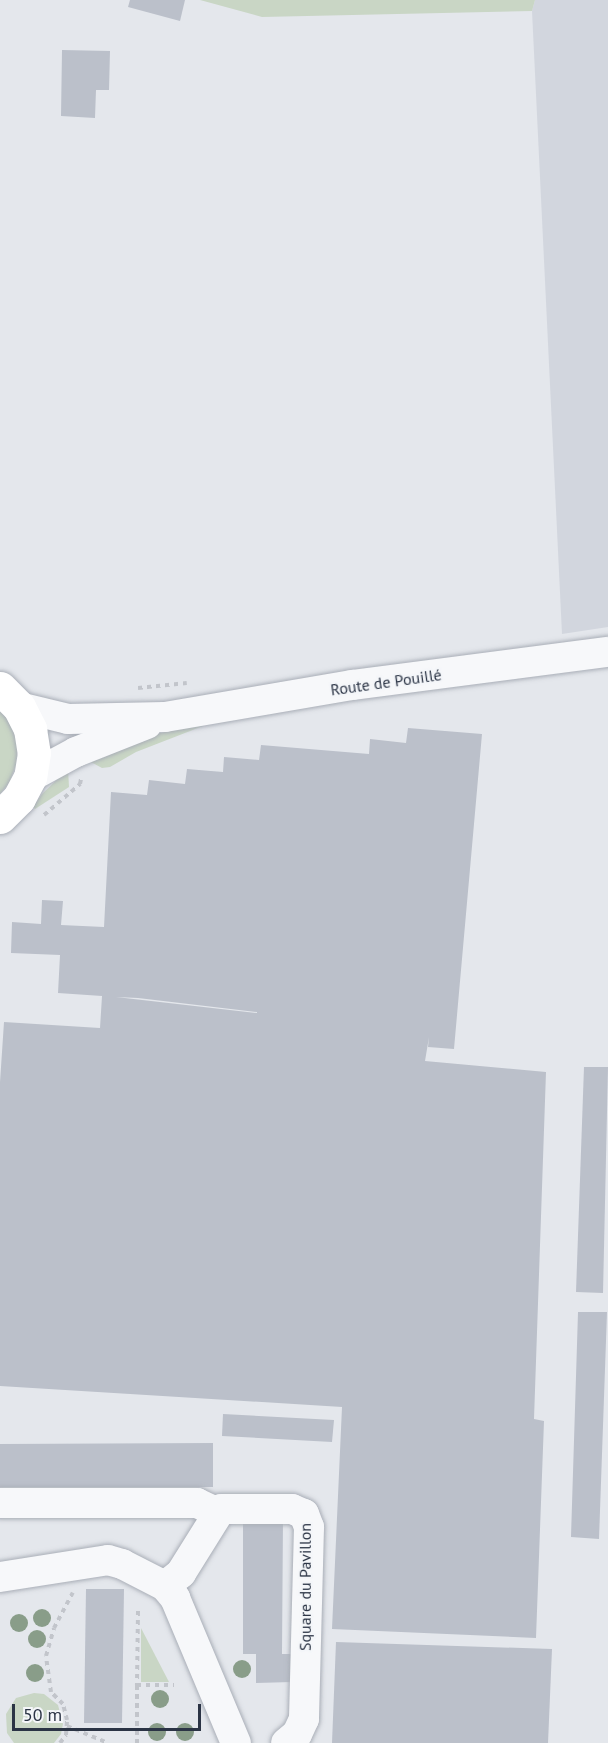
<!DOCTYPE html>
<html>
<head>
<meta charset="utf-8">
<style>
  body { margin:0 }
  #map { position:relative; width:608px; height:1743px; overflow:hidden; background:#e4e7ec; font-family:"PT Sans",sans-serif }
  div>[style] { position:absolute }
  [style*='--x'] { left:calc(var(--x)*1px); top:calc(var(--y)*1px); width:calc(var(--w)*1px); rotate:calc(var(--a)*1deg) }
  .built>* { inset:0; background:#d2d6de }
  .green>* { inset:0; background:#c9d6c5 }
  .building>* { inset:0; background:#bbc0ca }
  .path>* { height:4px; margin-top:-2px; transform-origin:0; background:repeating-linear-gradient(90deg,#c2c5cb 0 4.5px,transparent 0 9px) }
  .roads { filter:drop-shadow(0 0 2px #a9aeb7) drop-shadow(0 0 2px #a9aeb7) }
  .minor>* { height:30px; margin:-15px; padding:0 15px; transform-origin:15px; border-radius:15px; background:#f7f8fa }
  .secondary>* { height:33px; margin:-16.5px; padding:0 16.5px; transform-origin:16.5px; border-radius:16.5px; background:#fff }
  .trees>* { width:18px; height:18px; margin:-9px; border-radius:50%; background:#899d89 }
  span { translate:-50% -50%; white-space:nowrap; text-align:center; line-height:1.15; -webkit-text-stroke:4.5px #f4f6f9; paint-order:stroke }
  .street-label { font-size:16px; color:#2b3445 }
  .scale { position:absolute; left:12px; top:1704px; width:189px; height:27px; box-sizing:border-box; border:3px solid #2b3445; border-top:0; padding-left:8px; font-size:18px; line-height:21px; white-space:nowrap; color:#2b3445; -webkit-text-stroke:4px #f4f6f9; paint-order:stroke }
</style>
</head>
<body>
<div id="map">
  <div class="built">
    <i style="clip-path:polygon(535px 0,608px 0,608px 627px,562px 634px,532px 11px)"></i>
  </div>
  <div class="green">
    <i style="clip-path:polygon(200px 0,535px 0,532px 11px,262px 17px)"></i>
    <i style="clip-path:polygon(0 708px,12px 725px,18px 745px,16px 765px,9px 783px,0 794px)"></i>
    <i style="clip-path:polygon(197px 725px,203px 726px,136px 752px,110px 767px,102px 768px,89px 761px,137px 738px)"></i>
    <i style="clip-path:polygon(68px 769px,69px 787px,35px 809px,33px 807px,42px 794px)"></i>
    <i style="clip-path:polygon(141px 1628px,169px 1682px,141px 1682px)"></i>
    <i style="clip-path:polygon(34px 1693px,44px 1694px,58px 1705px,63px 1724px,61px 1734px,54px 1743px,14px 1743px,7px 1733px,6px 1714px,16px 1698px)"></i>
  </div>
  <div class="building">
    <i style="clip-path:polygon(130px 0,185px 0,180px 21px,128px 7px)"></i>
    <i style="clip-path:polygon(62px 50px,110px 51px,109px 90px,96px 90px,95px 118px,61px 116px)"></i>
    <i style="clip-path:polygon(evenodd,408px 728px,482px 734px,454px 1049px,428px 1047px,429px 1037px,425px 1061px,546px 1072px,534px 1419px,544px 1421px,536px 1638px,332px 1629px,342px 1407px,0 1386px,0 1082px,4px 1022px,100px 1028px,102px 996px,58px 993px,60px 955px,11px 953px,12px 922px,41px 924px,42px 900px,63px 901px,61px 925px,104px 927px,111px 792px,147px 795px,149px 780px,185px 784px,187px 769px,223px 772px,224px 757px,259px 760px,261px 745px,369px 754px,370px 739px,406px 743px,408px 728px,116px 997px,138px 998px,257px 1012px,257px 1013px,116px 997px)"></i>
    <i style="clip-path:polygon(584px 1067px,608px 1067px,603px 1293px,576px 1292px)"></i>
    <i style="clip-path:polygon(578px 1312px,607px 1312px,599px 1539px,571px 1537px)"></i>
    <i style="clip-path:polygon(223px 1414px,334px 1420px,332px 1442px,222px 1436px)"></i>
    <i style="clip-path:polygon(213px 1443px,213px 1487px,0 1487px,0 1444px)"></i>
    <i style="clip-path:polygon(243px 1519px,283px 1519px,282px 1654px,292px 1654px,292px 1682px,256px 1683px,256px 1654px,243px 1654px)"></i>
    <i style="clip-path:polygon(86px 1589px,124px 1589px,122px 1723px,84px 1723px)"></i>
    <i style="clip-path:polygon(336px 1642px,552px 1649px,548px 1743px,332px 1743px)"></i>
  </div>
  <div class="path">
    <i style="--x:138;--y:688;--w:49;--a:-5.8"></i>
    <i style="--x:44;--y:815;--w:48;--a:-40.7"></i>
    <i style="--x:80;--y:784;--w:5;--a:-79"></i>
    <i style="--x:138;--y:1611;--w:74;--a:90.8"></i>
    <i style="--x:137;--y:1685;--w:37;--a:0"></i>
    <i style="--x:137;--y:1685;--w:58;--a:90"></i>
    <i style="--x:67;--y:1726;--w:44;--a:22.5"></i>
    <i style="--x:60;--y:1743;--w:10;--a:-53"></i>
    <i style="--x:66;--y:1735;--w:15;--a:-86"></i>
    <i style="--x:67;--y:1720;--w:16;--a:-104"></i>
    <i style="--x:63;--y:1704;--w:17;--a:-135"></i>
    <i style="--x:51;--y:1692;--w:36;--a:-98"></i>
    <i style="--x:46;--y:1656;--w:29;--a:-74"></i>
    <i style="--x:54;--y:1628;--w:40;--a:-62"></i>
  </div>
  <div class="roads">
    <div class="minor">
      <i style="--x:19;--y:707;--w:50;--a:13.8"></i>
      <i style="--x:68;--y:719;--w:97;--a:-1.2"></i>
      <i style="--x:165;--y:717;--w:191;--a:-9.7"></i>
      <i style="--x:353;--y:685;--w:257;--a:-7.4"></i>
      <i style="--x:30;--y:777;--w:52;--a:-28.5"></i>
      <i style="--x:76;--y:752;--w:76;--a:-21.5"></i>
      <i style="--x:0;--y:1503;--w:197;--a:0"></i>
      <i style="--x:197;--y:1503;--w:23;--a:25"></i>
      <i style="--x:0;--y:1577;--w:109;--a:-8.9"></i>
      <i style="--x:108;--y:1560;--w:15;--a:16"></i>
      <i style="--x:122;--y:1564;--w:48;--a:27.1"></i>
      <i style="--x:165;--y:1586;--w:16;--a:50"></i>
      <i style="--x:175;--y:1598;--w:157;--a:67.2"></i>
      <i style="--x:165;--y:1586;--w:21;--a:-39"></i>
      <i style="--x:181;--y:1573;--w:75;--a:-58"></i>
      <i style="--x:221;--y:1509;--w:71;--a:0"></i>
      <i style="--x:292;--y:1509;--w:13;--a:23"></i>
      <i style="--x:304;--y:1514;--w:14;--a:69"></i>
      <i style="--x:309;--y:1527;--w:192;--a:91.5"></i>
      <i style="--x:304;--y:1719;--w:17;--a:115"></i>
      <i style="--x:297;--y:1734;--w:14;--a:141"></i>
    </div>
    <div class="secondary">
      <i style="--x:0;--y:688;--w:27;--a:45"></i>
      <i style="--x:19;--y:707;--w:25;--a:63"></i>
      <i style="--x:30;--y:729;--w:24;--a:81"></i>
      <i style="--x:34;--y:753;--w:24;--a:99"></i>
      <i style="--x:30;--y:777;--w:24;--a:118"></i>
      <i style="--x:19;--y:798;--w:27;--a:135"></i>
    </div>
  </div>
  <div class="trees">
    <i style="left:42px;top:1618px"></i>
    <i style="left:19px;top:1623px"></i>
    <i style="left:37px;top:1639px"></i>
    <i style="left:242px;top:1669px"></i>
    <i style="left:35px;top:1673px"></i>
    <i style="left:160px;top:1699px"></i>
    <i style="left:157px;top:1732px"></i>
    <i style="left:185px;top:1732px"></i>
  </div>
  <div class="street-label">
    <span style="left:386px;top:682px;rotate:-8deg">Route de Pouillé</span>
    <span style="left:305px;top:1587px;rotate:-90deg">Square du Pavillon</span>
  </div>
  <div class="scale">50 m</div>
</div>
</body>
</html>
